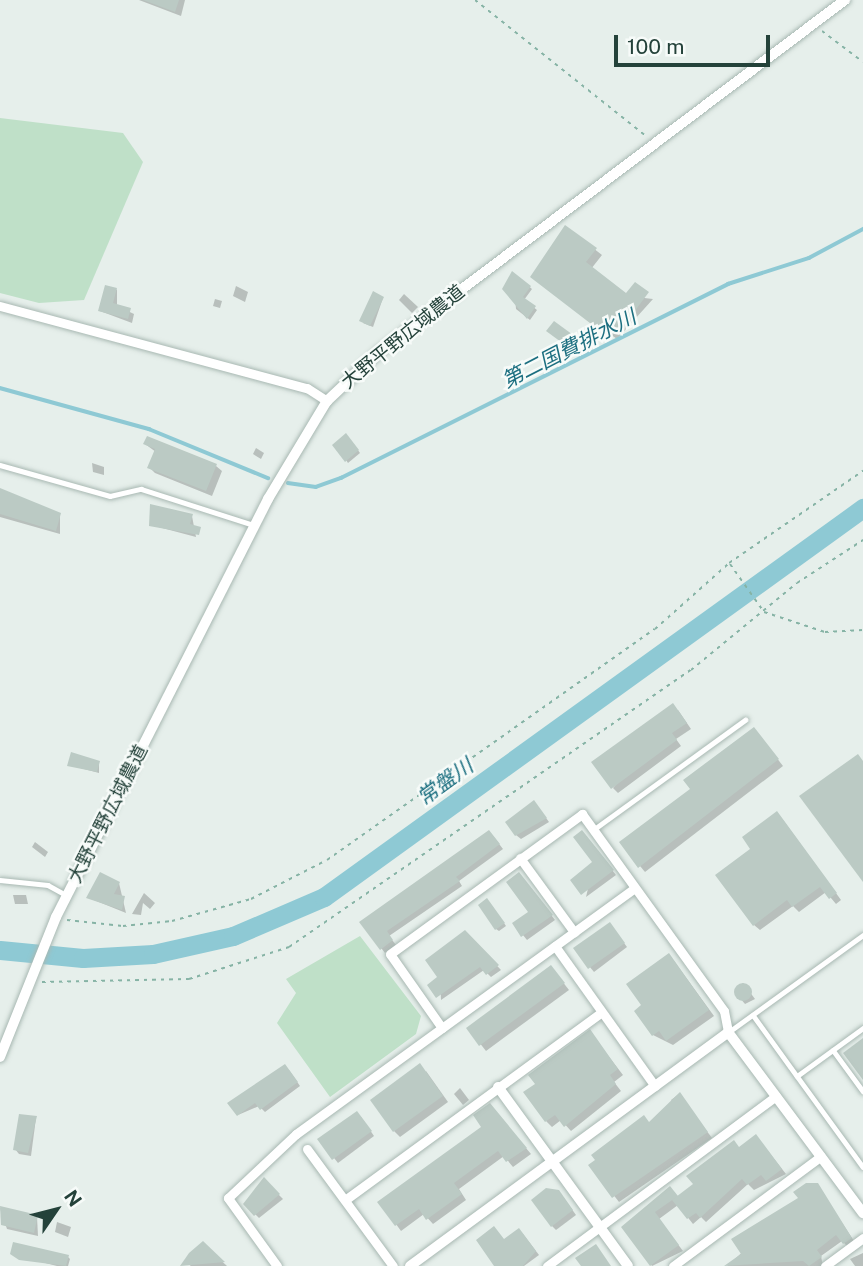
<!DOCTYPE html>
<html>
<head>
<meta charset="utf-8">
<style>
  body { margin:0 }
  #map { position:relative; width:863px; height:1266px; overflow:hidden; background:#e6efeb; font-family:"Public Sans","Noto Sans JP",sans-serif }
  div>[style] { position:absolute }
  [style*='--x'] { left:calc(var(--x)*1px); top:calc(var(--y)*1px); width:calc(var(--w)*1px); rotate:calc(var(--a)*1deg) }
  .green>* { inset:0; background:#bfe0c8 }
  .shadow>* { inset:0; background:#0003 }
  .stream>* { height:3.5px; margin:-1.75px; padding:0 1.75px; transform-origin:1.75px; border-radius:1.75px; background:#8ec9d4 }
  .river>* { height:19px; margin:-9.5px; padding:0 9.5px; transform-origin:9.5px; border-radius:9.5px; background:#8ec9d4 }
  .building>* { inset:0; background:#bbcac4 }
  .round { border-radius:50% }
  .path>* { height:2px; margin-top:-1px; transform-origin:0; background:repeating-linear-gradient(90deg,#86b3a5 0 3.5px,transparent 0 8.5px) }
  .roads { filter:drop-shadow(0 0 2px #a8b8b2) drop-shadow(0 0 2px #a8b8b2) }
  .service>* { height:4.5px; margin:-2.25px; padding:0 2.25px; transform-origin:2.25px; border-radius:2.25px; background:#fff }
  .minor>* { height:9px; margin:-4.5px; padding:0 4.5px; transform-origin:4.5px; border-radius:4.5px; background:#fff }
  .tertiary>* { height:10px; margin:-5px; padding:0 5px; transform-origin:5px; border-radius:5px; background:#fff }
  span { translate:-50% -50%; white-space:nowrap; text-align:center; line-height:1.15; -webkit-text-stroke:5px #f7fbf9; paint-order:stroke }
  .street-label { font-size:19px; color:#24423a }
  .water-label { font-size:21px; color:#1c6f80; font-style:italic }
  .north { position:absolute; left:21px; top:1175px; width:70px; height:70px; -webkit-text-stroke:5px #f7fbf9; paint-order:stroke; rotate:55deg; font-size:19px; font-weight:700; line-height:28px; text-align:center; color:#24423a }
  .north::after { content:''; display:block; margin:auto; width:24px; height:32px; background:#24423a; clip-path:polygon(50% 0,100% 100%,50% 72%,0 100%) }
  .scale { position:absolute; left:614px; top:35px; width:156px; height:32px; box-sizing:border-box; border:4px solid #24423a; border-top:0; padding-left:9px; font-size:21px; line-height:24px; white-space:nowrap; color:#24423a; -webkit-text-stroke:5px #f7fbf9; paint-order:stroke }
</style>
</head>
<body>
<div id="map">
  <div class="green">
    <i style="clip-path:polygon(0 118px,123px 133px,143px 162px,84px 300px,39px 303px,0 293px)"></i>
    <i style="clip-path:polygon(360px 936px,421px 1016px,416px 1034px,330px 1097px,277px 1023px,296px 993px,286px 979px)"></i>
  </div>
  <div class="shadow">
    <i style="clip-path:polygon(139px 0,185px 0,181px 16px)"></i>
    <i style="clip-path:polygon(566px 227px,602px 255px,591px 269px,627px 296px,653px 299px,617px 339px,538px 282px)"></i>
    <i style="clip-path:polygon(513px 273px,532px 289px,524px 300px,537px 310px,530px 320px,516px 309px)"></i>
    <i style="clip-path:polygon(236px 286px,248px 292px,245px 302px,233px 296px)"></i>
    <i style="clip-path:polygon(117px 289px,117px 306px,134px 314px,132px 323px,100px 311px)"></i>
    <i style="clip-path:polygon(404px 294px,418px 307px,412px 313px,399px 300px)"></i>
    <i style="clip-path:polygon(383px 298px,373px 327px,363px 323px)"></i>
    <i style="clip-path:polygon(215px 299px,222px 301px,220px 308px,213px 306px)"></i>
    <i style="clip-path:polygon(551px 333px,578px 342px,581px 344px,575px 351px)"></i>
    <i style="clip-path:polygon(349px 438px,360px 453px,348px 463px,346px 460px)"></i>
    <i style="clip-path:polygon(145px 444px,216px 466px,222px 471px,212px 496px,155px 473px,149px 467px,156px 452px)"></i>
    <i style="clip-path:polygon(256px 448px,264px 453px,261px 459px,253px 454px)"></i>
    <i style="clip-path:polygon(92px 463px,104px 467px,104px 475px,93px 472px)"></i>
    <i style="clip-path:polygon(0 492px,60px 515px,60px 534px,0 517px)"></i>
    <i style="clip-path:polygon(192px 516px,196px 537px,151px 525px)"></i>
    <i style="clip-path:polygon(678px 710px,691px 729px,676px 739px,681px 746px,618px 793px,613px 788px)"></i>
    <i style="clip-path:polygon(754px 729px,783px 766px,645px 872px,640px 866px,693px 790px)"></i>
    <i style="clip-path:polygon(99px 762px,99px 773px,69px 765px)"></i>
    <i style="clip-path:polygon(538px 807px,549px 822px,521px 839px,516px 835px)"></i>
    <i style="clip-path:polygon(783px 820px,841px 900px,836px 904px,826px 892px,799px 912px,793px 906px,760px 930px,754px 925px,752px 849px)"></i>
    <i style="clip-path:polygon(493px 836px,503px 849px,459px 881px,462px 886px,389px 936px,396px 945px,385px 953px,362px 923px)"></i>
    <i style="clip-path:polygon(585px 836px,616px 875px,586px 897px,594px 863px)"></i>
    <i style="clip-path:polygon(35px 842px,48px 852px,45px 857px,32px 847px)"></i>
    <i style="clip-path:polygon(523px 879px,555px 920px,527px 940px,514px 924px,530px 913px)"></i>
    <i style="clip-path:polygon(119px 883px,126px 913px,89px 898px)"></i>
    <i style="clip-path:polygon(144px 893px,155px 903px,150px 909px,143px 903px,141px 915px,132px 914px)"></i>
    <i style="clip-path:polygon(13px 895px,26px 895px,28px 904px,15px 904px)"></i>
    <i style="clip-path:polygon(490px 903px,506px 926px,499px 931px,496px 929px)"></i>
    <i style="clip-path:polygon(613px 928px,627px 947px,594px 972px,575px 949px)"></i>
    <i style="clip-path:polygon(465px 932px,501px 970px,491px 977px,484px 970px,441px 1000px,440px 977px)"></i>
    <i style="clip-path:polygon(674px 961px,714px 1016px,673px 1045px,653px 1035px,643px 1006px)"></i>
    <i style="clip-path:polygon(551px 967px,569px 990px,486px 1051px,468px 1028px)"></i>
    <i style="clip-path:polygon(743px 983px,755px 999px,745px 1004px,735px 992px)"></i>
    <i style="clip-path:polygon(590px 1032px,623px 1075px,614px 1082px,621px 1091px,571px 1131px,561px 1120px,552px 1127px,546px 1121px)"></i>
    <i style="clip-path:polygon(289px 1070px,300px 1086px,265px 1112px,259px 1106px,238px 1115px)"></i>
    <i style="clip-path:polygon(426px 1071px,448px 1102px,400px 1137px,394px 1131px)"></i>
    <i style="clip-path:polygon(460px 1088px,469px 1100px,463px 1105px,454px 1094px)"></i>
    <i style="clip-path:polygon(679px 1094px,712px 1138px,619px 1202px,591px 1166px,675px 1105px,671px 1100px)"></i>
    <i style="clip-path:polygon(495px 1111px,531px 1154px,513px 1167px,504px 1156px,459px 1189px,466px 1200px,433px 1224px,424px 1214px,401px 1231px,380px 1202px,483px 1127px)"></i>
    <i style="clip-path:polygon(361px 1117px,374px 1136px,338px 1163px,319px 1139px)"></i>
    <i style="clip-path:polygon(36px 1118px,31px 1156px,19px 1154px,15px 1149px)"></i>
    <i style="clip-path:polygon(756px 1136px,786px 1174px,754px 1190px,748px 1184px,706px 1222px,701px 1217px,693px 1224px,678px 1205px,659px 1219px,683px 1251px,652px 1266px,624px 1227px,670px 1188px,678px 1197px)"></i>
    <i style="clip-path:polygon(264px 1180px,283px 1199px,259px 1218px,245px 1204px)"></i>
    <i style="clip-path:polygon(817px 1185px,856px 1244px,850px 1249px,842px 1241px,821px 1256px,823px 1266px,727px 1266px)"></i>
    <i style="clip-path:polygon(563px 1197px,576px 1215px,556px 1230px,552px 1226px)"></i>
    <i style="clip-path:polygon(0 1208px,37px 1217px,38px 1236px,7px 1229px)"></i>
    <i style="clip-path:polygon(57px 1222px,71px 1227px,68px 1237px,55px 1232px)"></i>
    <i style="clip-path:polygon(523px 1234px,539px 1255px,524px 1266px,497px 1266px,504px 1241px)"></i>
    <i style="clip-path:polygon(203px 1244px,227px 1266px,190px 1266px)"></i>
    <i style="clip-path:polygon(863px 1253px,863px 1266px,855px 1266px,850px 1259px)"></i>
    <i style="clip-path:polygon(14px 1255px,68px 1257px,70px 1259px,68px 1266px,57px 1266px)"></i>
  </div>
  <div class="stream">
    <i style="--x:0;--y:388;--w:155;--a:15.4"></i>
    <i style="--x:149;--y:429;--w:129;--a:22.4"></i>
    <i style="--x:288;--y:483;--w:28;--a:8"></i>
    <i style="--x:316;--y:487;--w:27;--a:-20"></i>
    <i style="--x:341;--y:478;--w:433;--a:-26.6"></i>
    <i style="--x:728;--y:284;--w:85;--a:-17.8"></i>
    <i style="--x:809;--y:258;--w:61;--a:-28.2"></i>
  </div>
  <div class="river">
    <i style="--x:0;--y:950;--w:83;--a:5.5"></i>
    <i style="--x:83;--y:958;--w:70;--a:-3.3"></i>
    <i style="--x:153;--y:954;--w:82;--a:-12.7"></i>
    <i style="--x:233;--y:936;--w:99;--a:-23.2"></i>
    <i style="--x:324;--y:897;--w:665;--a:-35.82"></i>
  </div>
  <div class="building">
    <i style="clip-path:polygon(143px 0,179px 0,175px 12px)"></i>
    <i style="clip-path:polygon(565px 225px,597px 248px,586px 262px,626px 293px,635px 282px,649px 292px,619px 332px,599px 330px,530px 277px)"></i>
    <i style="clip-path:polygon(512px 271px,531px 286px,523px 297px,536px 306px,527px 319px,502px 289px)"></i>
    <i style="clip-path:polygon(105px 285px,117px 288px,113px 303px,131px 308px,128px 319px,98px 311px)"></i>
    <i style="clip-path:polygon(373px 291px,384px 297px,370px 326px,359px 321px)"></i>
    <i style="clip-path:polygon(554px 321px,580px 340px,572px 350px,546px 331px)"></i>
    <i style="clip-path:polygon(346px 433px,359px 450px,345px 462px,332px 445px)"></i>
    <i style="clip-path:polygon(147px 436px,217px 464px,206px 491px,147px 468px,155px 449px,143px 444px)"></i>
    <i style="clip-path:polygon(0 488px,61px 513px,56px 531px,0 514px)"></i>
    <i style="clip-path:polygon(150px 504px,193px 514px,190px 524px,201px 527px,199px 535px,149px 526px)"></i>
    <i style="clip-path:polygon(673px 703px,687px 723px,672px 733px,677px 740px,611px 789px,591px 762px)"></i>
    <i style="clip-path:polygon(754px 727px,779px 759px,638px 868px,619px 842px,690px 789px,683px 780px)"></i>
    <i style="clip-path:polygon(71px 752px,100px 761px,97px 772px,67px 766px)"></i>
    <i style="clip-path:polygon(858px 754px,863px 761px,863px 882px,799px 796px)"></i>
    <i style="clip-path:polygon(534px 800px,547px 818px,515px 836px,505px 822px)"></i>
    <i style="clip-path:polygon(777px 811px,837px 893px,829px 899px,820px 887px,792px 907px,787px 900px,753px 926px,715px 875px,750px 849px,742px 837px)"></i>
    <i style="clip-path:polygon(489px 830px,500px 844px,456px 877px,460px 881px,387px 931px,393px 940px,380px 950px,359px 922px)"></i>
    <i style="clip-path:polygon(582px 830px,614px 870px,581px 895px,570px 880px,592px 862px,573px 837px)"></i>
    <i style="clip-path:polygon(100px 872px,120px 882px,114px 894px,125px 896px,122px 910px,86px 898px)"></i>
    <i style="clip-path:polygon(519px 872px,553px 915px,521px 937px,512px 923px,528px 912px,506px 882px)"></i>
    <i style="clip-path:polygon(487px 898px,505px 923px,495px 930px,478px 905px)"></i>
    <i style="clip-path:polygon(610px 922px,625px 943px,588px 969px,573px 948px)"></i>
    <i style="clip-path:polygon(465px 930px,499px 965px,486px 975px,480px 967px,436px 998px,427px 985px,437px 977px,425px 960px)"></i>
    <i style="clip-path:polygon(669px 953px,709px 1010px,666px 1041px,659px 1031px,652px 1036px,634px 1011px,641px 1005px,626px 984px)"></i>
    <i style="clip-path:polygon(551px 965px,565px 983px,479px 1046px,466px 1028px)"></i>
    <i class="round" style="left:734px;top:983px;width:18px;height:18px"></i>
    <i style="clip-path:polygon(590px 1029px,618px 1069px,610px 1075px,616px 1084px,564px 1127px,555px 1115px,545px 1122px,523px 1092px,535px 1084px,528px 1075px)"></i>
    <i style="clip-path:polygon(863px 1038px,863px 1080px,843px 1053px)"></i>
    <i style="clip-path:polygon(420px 1063px,443px 1096px,393px 1132px,370px 1100px)"></i>
    <i style="clip-path:polygon(285px 1064px,298px 1082px,260px 1110px,255px 1103px,237px 1116px,227px 1103px)"></i>
    <i style="clip-path:polygon(680px 1092px,708px 1132px,612px 1198px,588px 1165px,595px 1160px,591px 1155px,644px 1115px,649px 1122px)"></i>
    <i style="clip-path:polygon(490px 1103px,527px 1148px,506px 1162px,498px 1151px,454px 1183px,462px 1194px,426px 1220px,419px 1209px,395px 1226px,377px 1202px,481px 1127px,473px 1115px)"></i>
    <i style="clip-path:polygon(357px 1111px,372px 1131px,332px 1160px,317px 1139px)"></i>
    <i style="clip-path:polygon(19px 1114px,37px 1116px,28px 1153px,13px 1150px)"></i>
    <i style="clip-path:polygon(756px 1134px,782px 1169px,766px 1181px,761px 1175px,747px 1185px,742px 1179px,700px 1218px,696px 1213px,687px 1219px,672px 1200px,693px 1184px,686px 1176px,734px 1140px,739px 1147px)"></i>
    <i style="clip-path:polygon(264px 1177px,280px 1194px,254px 1216px,243px 1204px)"></i>
    <i style="clip-path:polygon(806px 1183px,818px 1183px,852px 1238px,843px 1244px,836px 1235px,817px 1250px,822px 1257px,809px 1266px,803px 1261px,724px 1266px,741px 1254px,731px 1239px,798px 1198px,793px 1192px)"></i>
    <i style="clip-path:polygon(670px 1186px,678px 1196px,655px 1212px,679px 1245px,650px 1266px,621px 1227px)"></i>
    <i style="clip-path:polygon(546px 1188px,559px 1190px,573px 1210px,551px 1227px,531px 1200px)"></i>
    <i style="clip-path:polygon(0 1206px,38px 1215px,34px 1233px,1px 1225px)"></i>
    <i style="clip-path:polygon(494px 1226px,504px 1239px,519px 1228px,536px 1251px,523px 1266px,494px 1266px,476px 1240px)"></i>
    <i style="clip-path:polygon(203px 1241px,225px 1262px,180px 1266px,189px 1253px)"></i>
    <i style="clip-path:polygon(13px 1242px,69px 1255px,66px 1266px,19px 1260px,10px 1254px)"></i>
    <i style="clip-path:polygon(596px 1244px,611px 1266px,581px 1266px,575px 1258px)"></i>
  </div>
  <div class="path">
    <i style="--x:475;--y:0;--w:218;--a:38.5"></i>
    <i style="--x:822;--y:31;--w:51;--a:37.1"></i>
    <i style="--x:730;--y:564;--w:59;--a:54.7"></i>
    <i style="--x:764;--y:612;--w:64;--a:18.2"></i>
    <i style="--x:825;--y:632;--w:38;--a:-3"></i>
    <i style="--x:67;--y:920;--w:56;--a:6.1"></i>
    <i style="--x:123;--y:926;--w:49;--a:-5.8"></i>
    <i style="--x:172;--y:921;--w:82;--a:-15.6"></i>
    <i style="--x:251;--y:899;--w:85;--a:-27.2"></i>
    <i style="--x:327;--y:860;--w:401;--a:-35.2"></i>
    <i style="--x:655;--y:629;--w:99;--a:-41.7"></i>
    <i style="--x:729;--y:563;--w:163;--a:-34.5"></i>
    <i style="--x:42;--y:982;--w:147;--a:-1.2"></i>
    <i style="--x:189;--y:979;--w:105;--a:-17.7"></i>
    <i style="--x:289;--y:947;--w:488;--a:-34.6"></i>
    <i style="--x:691;--y:670;--w:137;--a:-39.4"></i>
    <i style="--x:797;--y:583;--w:79;--a:-33.1"></i>
  </div>
  <div class="roads">
    <div class="service">
      <i style="--x:0;--y:465;--w:114;--a:15.7"></i>
      <i style="--x:110;--y:496;--w:32;--a:-13"></i>
      <i style="--x:141;--y:489;--w:119;--a:17.7"></i>
      <i style="--x:593;--y:830;--w:188;--a:-35.9"></i>
      <i style="--x:0;--y:880;--w:48;--a:5.9"></i>
      <i style="--x:48;--y:885;--w:21;--a:29"></i>
      <i style="--x:753;--y:1015;--w:75;--a:54.2"></i>
      <i style="--x:797;--y:1076;--w:82;--a:-36"></i>
      <i style="--x:730;--y:1031;--w:164;--a:-35.8"></i>
      <i style="--x:833;--y:1050;--w:51;--a:53.8"></i>
      <i style="--x:797;--y:1076;--w:112;--a:54"></i>
    </div>
    <div class="minor">
      <i style="--x:0;--y:306;--w:318;--a:15"></i>
      <i style="--x:307;--y:388;--w:24;--a:33"></i>
      <i style="--x:520;--y:858;--w:92;--a:53.9"></i>
      <i style="--x:555;--y:946;--w:172;--a:54.5"></i>
      <i style="--x:442;--y:1028;--w:90;--a:-125.1"></i>
      <i style="--x:390;--y:954;--w:238;--a:-36.1"></i>
      <i style="--x:582;--y:814;--w:243;--a:54.2"></i>
      <i style="--x:724;--y:1011;--w:21;--a:79"></i>
      <i style="--x:307;--y:1149;--w:145;--a:53.7"></i>
      <i style="--x:345;--y:1200;--w:318;--a:-36.2"></i>
      <i style="--x:277;--y:1266;--w:84;--a:-125.8"></i>
      <i style="--x:228;--y:1198;--w:93;--a:-43.3"></i>
      <i style="--x:296;--y:1134;--w:418;--a:-36"></i>
      <i style="--x:547;--y:1266;--w:285;--a:-36.6"></i>
      <i style="--x:673;--y:1266;--w:184;--a:-36.6"></i>
      <i style="--x:825;--y:1266;--w:47;--a:-36.4"></i>
    </div>
    <div class="tertiary">
      <i style="--x:0;--y:1057;--w:151;--a:-68.2"></i>
      <i style="--x:56;--y:917;--w:469;--a:-63.1"></i>
      <i style="--x:268;--y:499;--w:114;--a:-59"></i>
      <i style="--x:327;--y:401;--w:73;--a:-43.3"></i>
      <i style="--x:380;--y:351;--w:583;--a:-37.05"></i>
      <i style="--x:498;--y:1087;--w:221;--a:54"></i>
      <i style="--x:410;--y:1266;--w:395;--a:-36.3"></i>
      <i style="--x:728;--y:1032;--w:226;--a:53.3"></i>
    </div>
  </div>
  <div class="street-label">
    <span style="left:403px;top:337px;rotate:-39deg">大野平野広域農道</span>
    <span style="left:108px;top:814px;rotate:-63deg">大野平野広域農道</span>
  </div>
  <div class="water-label">
    <span style="left:569px;top:349px;rotate:-27deg">第二国費排水川</span>
    <span style="left:445px;top:782px;rotate:-36deg">常盤川</span>
  </div>
  <div class="north">N</div>
  <div class="scale">100 m</div>
</div>
</body>
</html>
